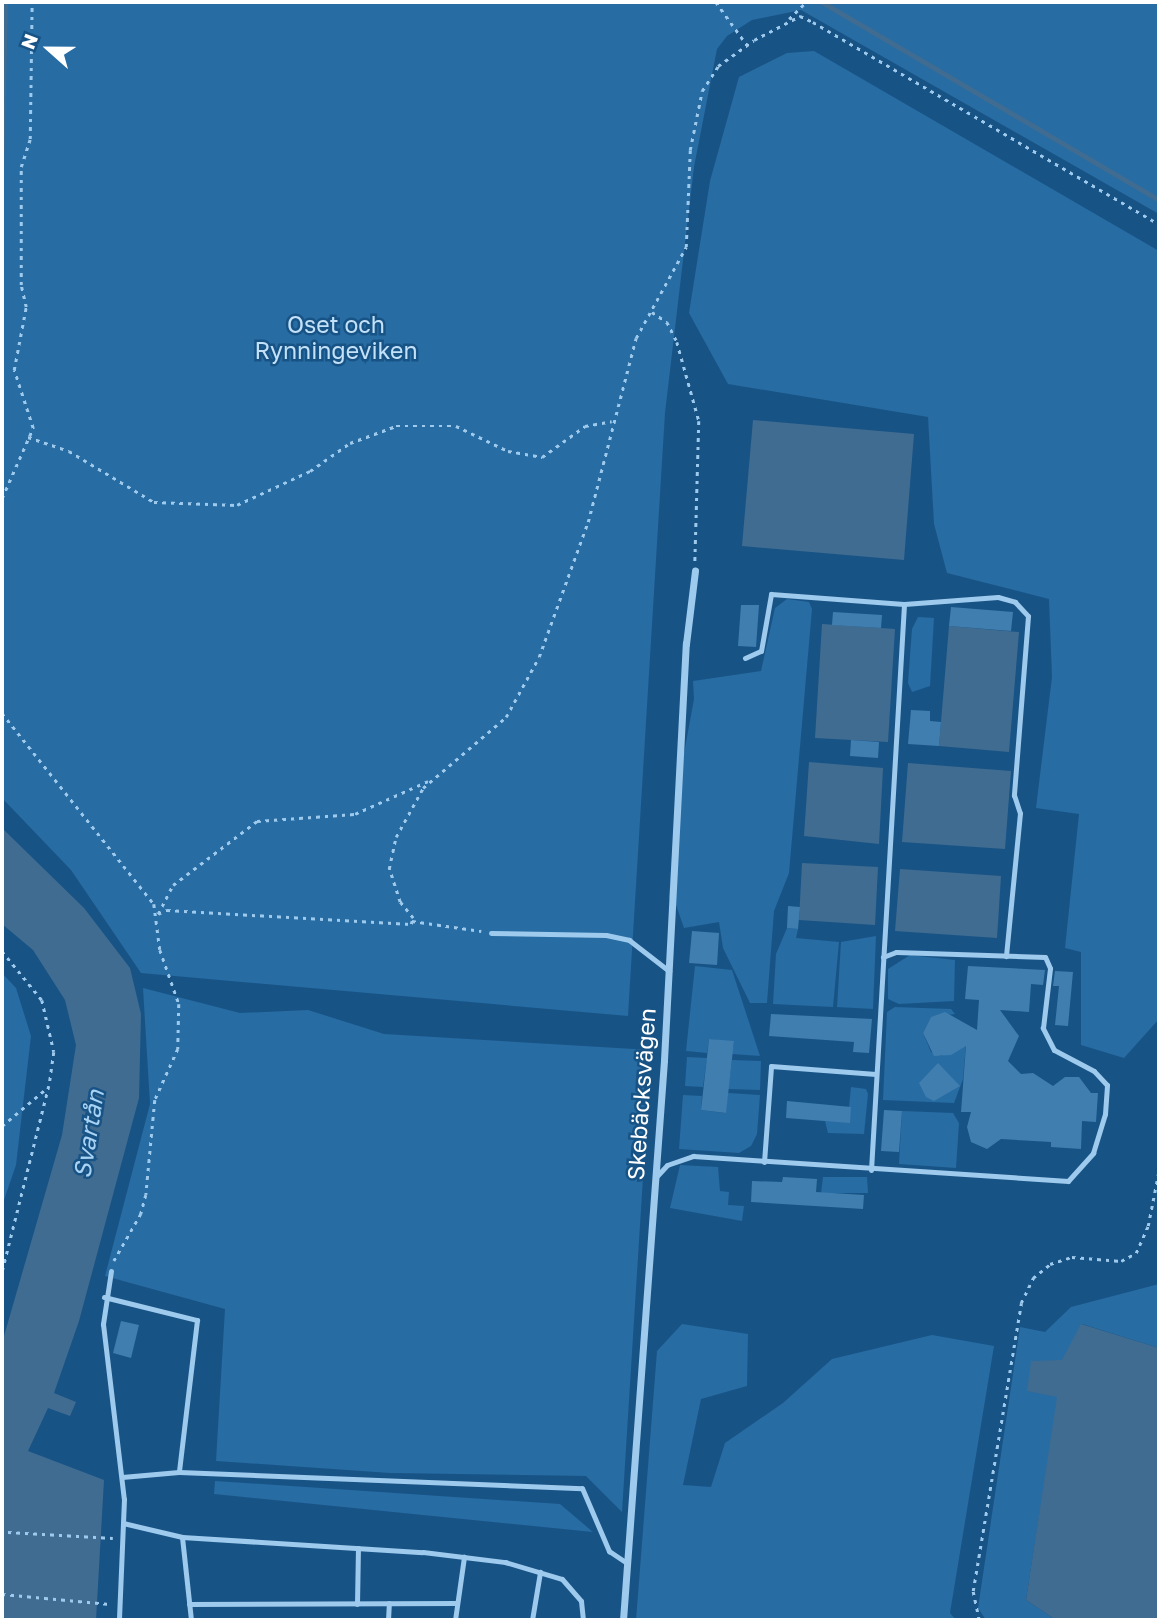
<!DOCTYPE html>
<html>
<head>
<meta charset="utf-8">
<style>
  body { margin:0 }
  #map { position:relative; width:1161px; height:1622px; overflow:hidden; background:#185386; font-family:"Golos Text",sans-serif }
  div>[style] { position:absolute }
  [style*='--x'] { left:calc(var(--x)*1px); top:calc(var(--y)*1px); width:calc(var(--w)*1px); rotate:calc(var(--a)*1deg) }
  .green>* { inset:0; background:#276ca3 }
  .water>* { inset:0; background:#406c91 }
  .stream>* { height:4.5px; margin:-2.25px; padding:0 2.25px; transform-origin:2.25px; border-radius:2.25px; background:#406c91 }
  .building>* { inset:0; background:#407eb0 }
  .path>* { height:2.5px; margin-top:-1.25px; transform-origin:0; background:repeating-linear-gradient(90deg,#9ecaed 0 3.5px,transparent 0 8.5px) }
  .lane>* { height:5px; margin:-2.5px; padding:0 2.5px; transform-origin:2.5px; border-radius:2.5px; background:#9ecaed }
  .street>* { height:7px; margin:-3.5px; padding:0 3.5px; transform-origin:3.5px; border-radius:3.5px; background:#9ecaed }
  span { translate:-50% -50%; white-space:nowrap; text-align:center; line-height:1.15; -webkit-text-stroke:5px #185386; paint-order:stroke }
  .park-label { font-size:23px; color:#c3e2f9 }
  .street-label { font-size:23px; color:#fff }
  .water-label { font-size:24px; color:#a9d3f4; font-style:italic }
  .frame { position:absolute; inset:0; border:4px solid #fff; pointer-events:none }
  .north { position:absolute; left:14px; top:14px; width:70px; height:70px; -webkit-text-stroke:5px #185386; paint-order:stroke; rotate:291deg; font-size:19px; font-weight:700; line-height:28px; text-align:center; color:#fff }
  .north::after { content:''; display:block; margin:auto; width:24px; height:32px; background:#fff; clip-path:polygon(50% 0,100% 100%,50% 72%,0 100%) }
</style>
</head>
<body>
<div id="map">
  <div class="green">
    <i style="clip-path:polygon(2px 2px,1159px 2px,1159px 214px,801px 10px,752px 20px,727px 36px,717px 49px,694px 167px,665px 413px,628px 1016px,141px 973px,71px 870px,2px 798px)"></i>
    <i style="clip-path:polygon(814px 51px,1159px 251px,1159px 1019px,1124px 1058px,1081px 1045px,1081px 952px,1065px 948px,1079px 814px,1036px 808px,1052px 677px,1049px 599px,947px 573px,934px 524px,928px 417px,728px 384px,689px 313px,710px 181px,739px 77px,787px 53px)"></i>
    <i style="clip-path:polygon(787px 599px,809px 602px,812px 609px,789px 873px,774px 911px,767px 1003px,750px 1003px,723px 948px,719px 922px,684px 928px,676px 905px,669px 898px,676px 797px,694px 699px,693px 681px,761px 671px,775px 608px)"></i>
    <i style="clip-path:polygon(918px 617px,934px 618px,930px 686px,912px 692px,908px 683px,912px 629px)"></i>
    <i style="clip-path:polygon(787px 928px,798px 929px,796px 938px,839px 942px,833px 1007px,773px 1004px,776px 954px)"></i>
    <i style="clip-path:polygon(876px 936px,873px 1009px,837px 1007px,841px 942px)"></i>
    <i style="clip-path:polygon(910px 955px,955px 960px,954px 1001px,899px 1004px,888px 999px,888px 969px)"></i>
    <i style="clip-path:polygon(695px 966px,732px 970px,760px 1056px,732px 1054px,734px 1042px,709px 1039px,707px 1053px,686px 1051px)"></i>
    <i style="clip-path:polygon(2px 973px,16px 988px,31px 1036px,16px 1165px,2px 1206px)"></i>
    <i style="clip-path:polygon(143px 988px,240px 1013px,308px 1010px,384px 1034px,651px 1050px,622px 1512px,586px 1476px,390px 1473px,216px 1461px,225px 1309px,105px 1276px,150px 1104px)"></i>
    <i style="clip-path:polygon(895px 1007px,951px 1009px,955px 1014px,931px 1017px,923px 1033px,931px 1052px,941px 1056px,966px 1044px,963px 1079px,954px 1103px,883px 1100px,887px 1012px)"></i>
    <i style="clip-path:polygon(687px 1057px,707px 1058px,703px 1087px,685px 1086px)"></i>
    <i style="clip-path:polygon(732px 1060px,761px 1061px,760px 1090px,728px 1089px)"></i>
    <i style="clip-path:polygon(851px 1087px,866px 1089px,868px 1094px,864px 1134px,828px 1133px,825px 1121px,849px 1107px)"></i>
    <i style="clip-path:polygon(728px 1093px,760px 1095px,757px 1134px,751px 1146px,739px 1153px,679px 1149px,683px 1095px,702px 1096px,701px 1110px,725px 1113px)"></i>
    <i style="clip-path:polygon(902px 1111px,953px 1113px,959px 1123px,956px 1168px,899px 1164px)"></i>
    <i style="clip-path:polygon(680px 1165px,718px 1167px,720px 1191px,729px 1192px,728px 1205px,744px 1206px,742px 1221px,670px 1208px)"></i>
    <i style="clip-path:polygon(823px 1177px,867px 1177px,868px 1193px,821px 1193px)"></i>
    <i style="clip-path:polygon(1159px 1284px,1159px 1348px,1082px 1324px,1058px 1396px,1026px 1600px,1056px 1620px,986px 1620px,978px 1608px,1020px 1327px,1045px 1332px,1071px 1307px)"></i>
    <i style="clip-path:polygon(682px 1324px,748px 1334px,747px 1386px,701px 1399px,683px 1485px,711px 1487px,725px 1443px,783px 1403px,832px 1359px,932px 1335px,994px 1346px,950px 1613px,956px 1620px,636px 1620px,657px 1351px)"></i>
    <i style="clip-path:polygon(215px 1481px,560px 1504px,593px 1532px,214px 1494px)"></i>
  </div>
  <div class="water">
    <i style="clip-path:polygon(2px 2px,8px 2px,2px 263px)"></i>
    <i style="clip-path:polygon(753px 420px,914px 434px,904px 560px,742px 546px)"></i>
    <i style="clip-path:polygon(822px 624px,895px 629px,888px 742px,815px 738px)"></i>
    <i style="clip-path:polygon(949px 626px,1019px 632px,1009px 752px,939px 746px)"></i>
    <i style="clip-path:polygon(809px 762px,883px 768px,879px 844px,804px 836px)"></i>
    <i style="clip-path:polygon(908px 763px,1011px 771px,1005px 849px,902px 842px)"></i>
    <i style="clip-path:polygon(2px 828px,84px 908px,130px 968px,141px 1014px,139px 1098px,79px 1321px,54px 1393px,76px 1402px,70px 1416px,48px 1408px,28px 1451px,104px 1480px,96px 1620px,2px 1620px,2px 1343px,62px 1135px,76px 1045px,65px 1000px,33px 950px,2px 924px)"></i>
    <i style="clip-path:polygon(802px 863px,878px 867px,875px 925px,799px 920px)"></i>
    <i style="clip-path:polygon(900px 869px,1001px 876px,997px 938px,895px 931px)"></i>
    <i style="clip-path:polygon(1081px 1324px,1159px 1348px,1159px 1620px,1056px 1620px,1026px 1600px,1057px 1397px,1027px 1391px,1031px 1361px,1062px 1360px)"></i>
  </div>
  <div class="stream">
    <i style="--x:822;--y:2;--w:391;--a:30.4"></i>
  </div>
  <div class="building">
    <i style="clip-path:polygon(741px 605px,759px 605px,756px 647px,738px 646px)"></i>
    <i style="clip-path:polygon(951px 607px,1013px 612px,1011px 631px,949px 626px)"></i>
    <i style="clip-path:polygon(833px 612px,882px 615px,881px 628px,832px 625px)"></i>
    <i style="clip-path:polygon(911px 710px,930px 711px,930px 721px,941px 722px,939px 746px,908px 744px)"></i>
    <i style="clip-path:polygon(851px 740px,879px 742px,878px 758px,850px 756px)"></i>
    <i style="clip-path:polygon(788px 906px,800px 907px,798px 929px,787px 928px)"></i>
    <i style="clip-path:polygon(692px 931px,719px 933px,717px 965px,689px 963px)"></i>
    <i style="clip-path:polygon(968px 966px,1045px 970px,1043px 985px,1031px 984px,1029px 1012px,1000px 1010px,1019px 1036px,1008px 1061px,1021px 1074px,1033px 1073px,1053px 1086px,1065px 1077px,1079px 1077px,1091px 1093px,1098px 1093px,1096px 1122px,1082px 1121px,1081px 1149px,1051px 1147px,1051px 1142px,1001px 1139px,987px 1149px,971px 1142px,967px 1127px,971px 1112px,961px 1112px,966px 1046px,951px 1055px,934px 1056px,923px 1033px,931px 1017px,945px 1012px,977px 1030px,979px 1000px,965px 999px)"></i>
    <i style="clip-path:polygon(1055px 971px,1073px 972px,1068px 1026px,1055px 1025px,1059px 986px,1053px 986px)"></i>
    <i style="clip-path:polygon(771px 1014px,872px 1019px,869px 1053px,853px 1052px,854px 1042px,769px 1036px)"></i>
    <i style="clip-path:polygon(709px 1039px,734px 1041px,726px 1113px,701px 1110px)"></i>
    <i style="clip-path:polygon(938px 1063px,960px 1086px,934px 1101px,926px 1097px,919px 1083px)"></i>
    <i style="clip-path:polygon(787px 1101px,851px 1107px,850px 1123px,786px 1118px)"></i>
    <i style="clip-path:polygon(884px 1110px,902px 1111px,899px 1152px,881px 1151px)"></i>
    <i style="clip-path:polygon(783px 1177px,817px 1179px,816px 1192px,864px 1195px,863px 1209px,751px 1202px,752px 1181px,782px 1182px)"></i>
    <i style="clip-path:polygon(121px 1321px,139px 1325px,131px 1358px,113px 1353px)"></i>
  </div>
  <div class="path">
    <i style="--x:716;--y:2;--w:53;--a:54.2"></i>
    <i style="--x:789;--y:19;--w:24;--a:-45"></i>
    <i style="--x:652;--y:312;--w:18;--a:34"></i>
    <i style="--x:667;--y:322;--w:22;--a:63"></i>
    <i style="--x:677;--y:342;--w:82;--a:74.4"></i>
    <i style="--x:699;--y:421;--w:140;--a:91.6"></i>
    <i style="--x:28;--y:437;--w:43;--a:18.9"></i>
    <i style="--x:69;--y:451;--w:99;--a:31"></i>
    <i style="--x:154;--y:502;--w:83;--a:2.1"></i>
    <i style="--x:237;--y:505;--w:81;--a:-25"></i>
    <i style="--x:310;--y:471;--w:49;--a:-35"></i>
    <i style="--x:350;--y:443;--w:49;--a:-20.3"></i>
    <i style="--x:396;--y:426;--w:60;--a:0"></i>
    <i style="--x:456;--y:426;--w:58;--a:25.7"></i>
    <i style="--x:508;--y:451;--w:35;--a:10"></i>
    <i style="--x:542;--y:457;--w:53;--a:-35.8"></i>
    <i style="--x:585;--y:426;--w:27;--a:-10"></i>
    <i style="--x:2;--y:498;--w:77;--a:-66.1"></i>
    <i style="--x:33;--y:428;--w:61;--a:-108.1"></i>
    <i style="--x:14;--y:370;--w:64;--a:-79.2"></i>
    <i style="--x:26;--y:307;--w:23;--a:-103"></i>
    <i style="--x:21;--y:285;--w:118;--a:-90"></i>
    <i style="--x:21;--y:167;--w:29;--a:-72"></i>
    <i style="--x:30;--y:139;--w:137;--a:-89.2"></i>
    <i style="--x:2;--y:713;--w:244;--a:51.5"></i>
    <i style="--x:154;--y:904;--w:46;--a:82.6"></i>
    <i style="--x:160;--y:950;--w:57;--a:70.6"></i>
    <i style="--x:179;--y:1004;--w:45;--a:91.3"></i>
    <i style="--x:178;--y:1049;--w:56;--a:114.3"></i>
    <i style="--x:155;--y:1100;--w:95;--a:95.4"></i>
    <i style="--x:146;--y:1195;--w:20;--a:105"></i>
    <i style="--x:141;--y:1214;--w:54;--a:119.9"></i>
    <i style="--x:158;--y:914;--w:10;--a:-24"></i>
    <i style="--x:167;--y:910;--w:244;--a:3.3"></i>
    <i style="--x:411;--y:924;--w:6;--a:-72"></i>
    <i style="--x:413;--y:918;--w:21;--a:-129"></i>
    <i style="--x:400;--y:902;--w:35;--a:-108"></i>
    <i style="--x:389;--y:869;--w:33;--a:-78"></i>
    <i style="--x:396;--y:837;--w:56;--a:-61.1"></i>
    <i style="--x:423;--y:788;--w:109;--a:-40.5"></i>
    <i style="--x:506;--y:717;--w:68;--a:-61.2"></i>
    <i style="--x:539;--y:657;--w:144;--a:-70.1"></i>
    <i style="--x:588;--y:522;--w:190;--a:-75.4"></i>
    <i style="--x:636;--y:338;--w:104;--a:-61.2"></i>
    <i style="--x:686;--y:247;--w:97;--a:-87.6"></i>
    <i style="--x:690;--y:150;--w:60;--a:-78.5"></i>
    <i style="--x:702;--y:91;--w:30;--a:-57"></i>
    <i style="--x:718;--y:66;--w:44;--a:-35.8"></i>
    <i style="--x:754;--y:40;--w:52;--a:-27.6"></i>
    <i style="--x:800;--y:16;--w:14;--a:25"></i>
    <i style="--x:813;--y:22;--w:401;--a:30.3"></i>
    <i style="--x:158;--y:914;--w:33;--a:-63"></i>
    <i style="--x:173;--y:885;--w:106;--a:-37.3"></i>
    <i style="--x:257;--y:821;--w:98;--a:-4.1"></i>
    <i style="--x:355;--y:814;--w:80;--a:-24.3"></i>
    <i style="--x:412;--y:921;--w:70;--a:8.2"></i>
    <i style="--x:2;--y:951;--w:63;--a:50.8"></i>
    <i style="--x:42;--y:1000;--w:53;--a:77"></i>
    <i style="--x:54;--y:1052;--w:34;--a:98"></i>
    <i style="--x:49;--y:1086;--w:193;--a:104.1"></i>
    <i style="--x:2;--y:1126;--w:59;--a:-40.2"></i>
    <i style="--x:8;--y:1532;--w:105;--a:3.3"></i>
    <i style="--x:2;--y:1594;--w:108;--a:5.3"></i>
    <i style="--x:979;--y:1620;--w:30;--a:-102"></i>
    <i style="--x:973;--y:1591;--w:292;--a:-80.5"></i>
    <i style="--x:1021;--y:1303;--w:28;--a:-64"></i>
    <i style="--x:1033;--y:1278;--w:22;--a:-39"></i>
    <i style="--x:1050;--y:1264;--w:23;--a:-18"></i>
    <i style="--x:1072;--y:1257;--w:49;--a:4.7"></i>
    <i style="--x:1121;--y:1261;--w:17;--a:-28"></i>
    <i style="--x:1136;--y:1253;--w:30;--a:-66"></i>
    <i style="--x:1148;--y:1226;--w:57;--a:-78.9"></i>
  </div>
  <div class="lane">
    <i style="--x:745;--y:658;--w:17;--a:-24"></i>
    <i style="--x:761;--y:651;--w:58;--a:-80"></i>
    <i style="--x:771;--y:594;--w:133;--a:4.3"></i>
    <i style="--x:904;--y:604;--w:94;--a:-4.3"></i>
    <i style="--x:998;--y:597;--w:18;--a:16"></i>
    <i style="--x:1015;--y:602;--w:19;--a:47"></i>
    <i style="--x:1028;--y:616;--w:180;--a:94.5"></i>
    <i style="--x:1014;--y:795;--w:19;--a:72"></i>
    <i style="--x:1020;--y:813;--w:144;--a:95.6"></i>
    <i style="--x:491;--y:933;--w:115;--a:1"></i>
    <i style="--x:606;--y:935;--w:24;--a:12"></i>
    <i style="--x:629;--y:940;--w:51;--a:37.8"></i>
    <i style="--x:764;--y:1162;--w:96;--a:-85.8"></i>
    <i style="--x:771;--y:1066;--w:105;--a:4.4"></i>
    <i style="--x:871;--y:1170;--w:567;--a:-86.66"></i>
    <i style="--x:656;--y:1177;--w:16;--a:-47"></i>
    <i style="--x:667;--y:1165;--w:28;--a:-19"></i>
    <i style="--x:693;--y:1156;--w:376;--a:3.8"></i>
    <i style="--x:1068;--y:1181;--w:38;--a:-48"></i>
    <i style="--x:1093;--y:1153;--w:41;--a:-72.9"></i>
    <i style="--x:1105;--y:1114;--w:29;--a:-86"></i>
    <i style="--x:1107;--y:1085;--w:19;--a:-133"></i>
    <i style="--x:1094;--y:1071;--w:45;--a:-152.3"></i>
    <i style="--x:1054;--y:1050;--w:25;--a:-117"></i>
    <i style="--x:1043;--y:1028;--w:60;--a:-83.3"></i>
    <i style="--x:1050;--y:968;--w:12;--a:-114"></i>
    <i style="--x:1045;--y:957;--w:149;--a:-178.1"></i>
    <i style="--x:896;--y:952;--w:14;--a:159"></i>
    <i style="--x:111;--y:1271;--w:54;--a:98.6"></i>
    <i style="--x:103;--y:1324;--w:176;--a:83.2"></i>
    <i style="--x:124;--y:1499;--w:121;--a:92.4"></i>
    <i style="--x:104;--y:1297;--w:96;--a:13.9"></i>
    <i style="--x:197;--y:1320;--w:153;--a:96.8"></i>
    <i style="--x:122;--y:1477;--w:57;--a:-5"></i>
    <i style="--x:179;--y:1472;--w:403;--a:2.3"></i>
    <i style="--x:582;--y:1488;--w:69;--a:66.8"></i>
    <i style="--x:609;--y:1551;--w:22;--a:34"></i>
    <i style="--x:123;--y:1523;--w:61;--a:13.3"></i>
    <i style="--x:182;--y:1537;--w:241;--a:3.6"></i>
    <i style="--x:423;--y:1552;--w:83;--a:7"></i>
    <i style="--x:505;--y:1562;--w:59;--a:16.6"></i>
    <i style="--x:562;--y:1579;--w:29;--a:49"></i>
    <i style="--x:581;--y:1601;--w:19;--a:84"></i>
    <i style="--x:182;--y:1537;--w:83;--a:83.8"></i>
    <i style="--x:189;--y:1604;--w:268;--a:-0.2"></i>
    <i style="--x:357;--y:1604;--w:56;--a:-89"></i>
    <i style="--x:388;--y:1620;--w:17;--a:-87"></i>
    <i style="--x:455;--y:1620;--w:64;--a:-81.9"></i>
    <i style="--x:532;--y:1620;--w:49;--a:-80.5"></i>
  </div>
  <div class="street">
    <i style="--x:623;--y:1620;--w:561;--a:-85.81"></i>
    <i style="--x:664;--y:1060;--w:417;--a:-87"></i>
    <i style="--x:686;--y:644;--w:74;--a:-83"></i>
  </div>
  <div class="park-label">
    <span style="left:336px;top:337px">Oset och<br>Rynningeviken</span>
  </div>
  <div class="street-label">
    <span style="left:641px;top:1094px;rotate:-86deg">Skebäcksvägen</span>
  </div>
  <div class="water-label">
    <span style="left:88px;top:1134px;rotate:-81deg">Svartån</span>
  </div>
  <div class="frame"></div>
  <div class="north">N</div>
</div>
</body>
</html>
